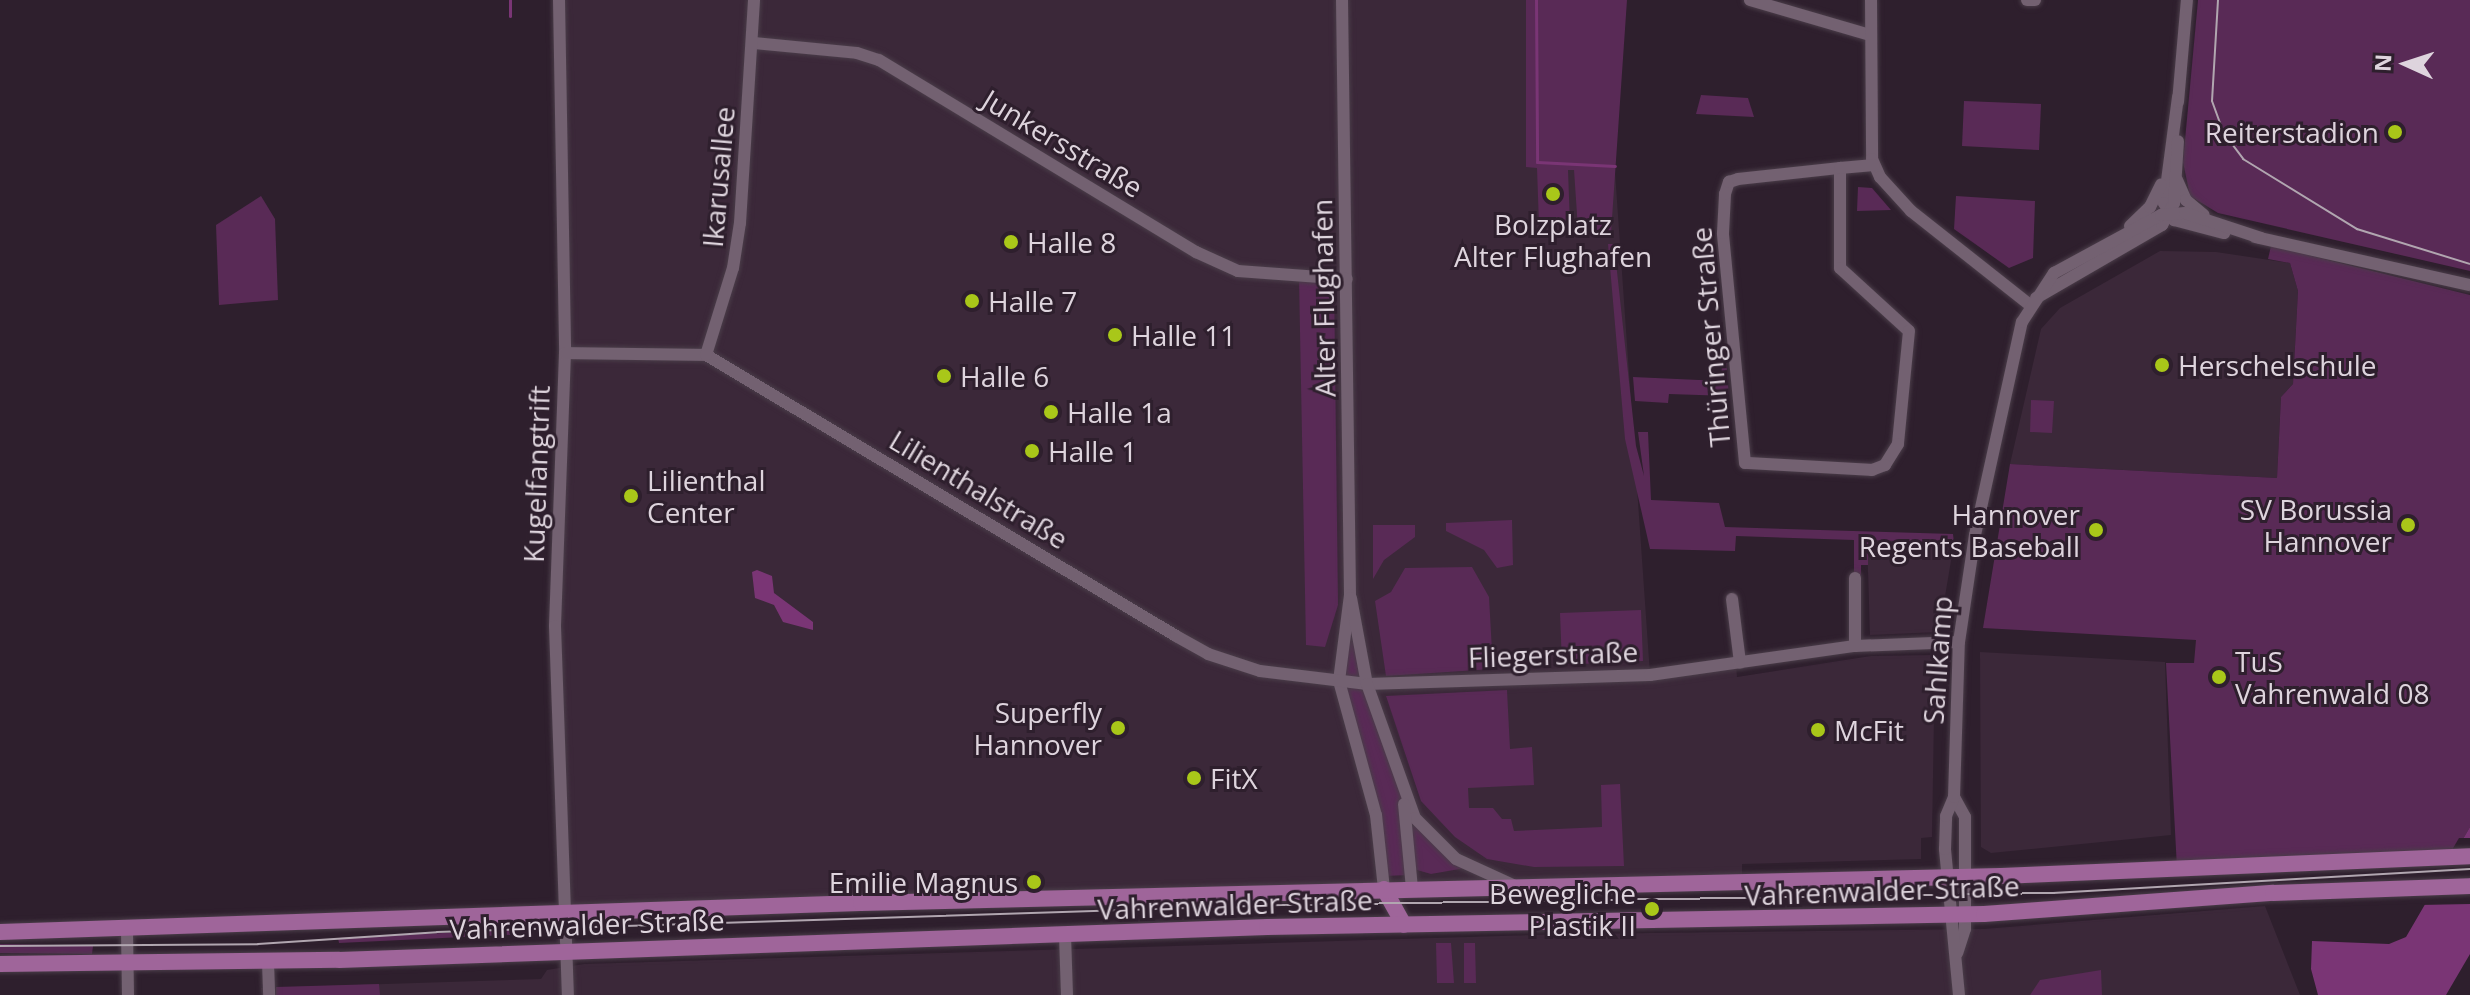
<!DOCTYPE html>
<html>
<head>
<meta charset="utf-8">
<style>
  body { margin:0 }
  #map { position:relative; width:2470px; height:995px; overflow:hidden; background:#2e1f2d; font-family:"Open Sans",sans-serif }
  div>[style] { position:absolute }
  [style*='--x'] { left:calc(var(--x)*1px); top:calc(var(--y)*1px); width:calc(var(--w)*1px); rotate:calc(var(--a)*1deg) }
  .built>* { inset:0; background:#3b2839 }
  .green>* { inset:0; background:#592a56 }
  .water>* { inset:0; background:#7a3575 }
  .pier>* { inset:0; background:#2e1f2d }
  .stream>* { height:3px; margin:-1.5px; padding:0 1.5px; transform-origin:1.5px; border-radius:1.5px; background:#7a3575 }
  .roads { filter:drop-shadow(0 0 2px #4a3d49) drop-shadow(0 0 2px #4a3d49) }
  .minor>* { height:12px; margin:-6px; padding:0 6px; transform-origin:6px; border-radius:6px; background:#736171 }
  .major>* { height:16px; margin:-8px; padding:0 8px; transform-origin:8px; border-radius:8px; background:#9f659a }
  .tram>* { height:2px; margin:-1px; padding:0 1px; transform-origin:1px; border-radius:1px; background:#b1a6b0 }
  .dots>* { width:22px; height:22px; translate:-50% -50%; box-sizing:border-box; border:4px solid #2e1f2d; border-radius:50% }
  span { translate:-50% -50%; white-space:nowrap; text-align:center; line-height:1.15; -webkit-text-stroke:6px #2e1f2d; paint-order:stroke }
  .poi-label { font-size:28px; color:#ded4dd }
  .right { translate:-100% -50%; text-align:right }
  .left { translate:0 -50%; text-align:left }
  .street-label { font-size:28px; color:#ded4dd }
  .north { position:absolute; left:2366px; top:24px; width:80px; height:80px; -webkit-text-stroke:6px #2e1f2d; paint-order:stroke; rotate:273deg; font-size:22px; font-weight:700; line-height:32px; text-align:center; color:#ded4dd }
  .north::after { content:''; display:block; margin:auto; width:28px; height:36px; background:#ded4dd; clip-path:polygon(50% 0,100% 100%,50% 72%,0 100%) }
</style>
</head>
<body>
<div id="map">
  <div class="built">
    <i style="clip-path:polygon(559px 0,1526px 0,1526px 166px,1615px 172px,1650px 674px,1736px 663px,1737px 677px,1871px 656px,1935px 655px,1932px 837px,1921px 838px,1921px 859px,1742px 864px,1742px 881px,564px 915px,557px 781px,564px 419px)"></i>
    <i style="clip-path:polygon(2160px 251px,2216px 252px,2290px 263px,2298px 291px,2293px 384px,2281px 397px,2277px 478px,2010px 464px,2041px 329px,2060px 308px)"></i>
    <i style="clip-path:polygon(1867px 540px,1954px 543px,1939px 632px,1870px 635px)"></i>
    <i style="clip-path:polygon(1980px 652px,2165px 662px,2171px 835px,1991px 853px,1981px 847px)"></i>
    <i style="clip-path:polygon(2265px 906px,2300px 995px,262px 995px,261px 988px,541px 979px,547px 970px,584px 964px,1566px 934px,1984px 929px)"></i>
  </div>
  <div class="green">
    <i style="clip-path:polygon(1526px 0,1627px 0,1611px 233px,1578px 229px,1574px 170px,1568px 170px,1570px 225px,1539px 225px,1537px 168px,1526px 167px)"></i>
    <i style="clip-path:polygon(2198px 0,2470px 0,2470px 271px,2218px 213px,2190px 196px,2183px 162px)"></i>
    <i style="clip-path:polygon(1701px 95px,1748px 98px,1754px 117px,1696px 114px)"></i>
    <i style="clip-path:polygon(1964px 101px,2041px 104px,2039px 150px,1962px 146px)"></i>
    <i style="clip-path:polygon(1858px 187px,1872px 188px,1891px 210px,1857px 211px)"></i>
    <i style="clip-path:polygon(261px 196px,275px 219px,278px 300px,219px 305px,216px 225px)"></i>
    <i style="clip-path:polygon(1956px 196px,2035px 201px,2033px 258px,2009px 268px,1954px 229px)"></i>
    <i style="clip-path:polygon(1608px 244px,1614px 244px,1636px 446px,1644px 476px,1638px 432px,1648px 432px,1651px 500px,1719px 503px,1725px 527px,1953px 534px,1954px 543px,1868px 540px,1868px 565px,1861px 565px,1861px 575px,1854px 575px,1854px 540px,1736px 536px,1735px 551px,1650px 549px,1625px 439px)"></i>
    <i style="clip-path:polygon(2271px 246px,2470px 295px,2470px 827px,2454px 855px,2177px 868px,2166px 663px,2194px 663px,2196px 640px,1983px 628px,2010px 464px,2277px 478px,2281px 397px,2293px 384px,2298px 291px,2290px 263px,2268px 259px)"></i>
    <i style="clip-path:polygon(1299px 278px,1334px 280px,1338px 605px,1325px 647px,1306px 645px)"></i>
    <i style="clip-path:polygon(1715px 357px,1726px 358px,1729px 396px,1669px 394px,1668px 403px,1635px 401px,1633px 377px,1721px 381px,1722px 363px,1714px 362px)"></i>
    <i style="clip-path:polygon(2031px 400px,2054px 401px,2052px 433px,2030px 432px)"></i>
    <i style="clip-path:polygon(1512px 520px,1513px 565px,1497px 568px,1484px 550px,1446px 531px,1446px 523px)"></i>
    <i style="clip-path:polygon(1373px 525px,1415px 525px,1415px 537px,1384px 560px,1373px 579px)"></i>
    <i style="clip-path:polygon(1472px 567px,1489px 597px,1493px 669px,1386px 676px,1375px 601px,1391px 592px,1405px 568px)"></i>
    <i style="clip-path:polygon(1641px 610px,1643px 661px,1562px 665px,1560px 613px)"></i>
    <i style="clip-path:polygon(1346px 614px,1415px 818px,1471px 867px,1431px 874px,1410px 868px,1410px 875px,1383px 876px,1339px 665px)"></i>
    <i style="clip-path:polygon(1507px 690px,1510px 749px,1532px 747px,1534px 785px,1468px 788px,1469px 808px,1493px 808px,1502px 819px,1511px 819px,1514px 831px,1602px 827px,1601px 785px,1620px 784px,1624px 866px,1534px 867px,1487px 859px,1455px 837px,1421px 801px,1386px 696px)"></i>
    <i style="clip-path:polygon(527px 929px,527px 934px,339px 943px,338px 938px)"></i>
    <i style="clip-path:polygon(1436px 943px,1451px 943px,1454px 983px,1437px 983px)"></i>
    <i style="clip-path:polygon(1464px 943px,1475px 943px,1476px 983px,1464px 983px)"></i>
    <i style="clip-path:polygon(0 944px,93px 946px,92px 954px,0 953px)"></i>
    <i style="clip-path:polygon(2101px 970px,2102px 995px,2030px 995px,2040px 980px)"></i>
    <i style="clip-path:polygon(379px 984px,380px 995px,276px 995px,276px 987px)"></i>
  </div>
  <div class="water">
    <i style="clip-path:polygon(757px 570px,772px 576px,774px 593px,813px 622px,813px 630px,783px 622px,774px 605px,755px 598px,752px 572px)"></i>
    <i style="clip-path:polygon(2470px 827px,2470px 954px,2446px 995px,2318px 995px,2311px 969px,2312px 941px,2389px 944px,2406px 937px)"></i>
  </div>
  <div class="pier">
    <i style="clip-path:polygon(2459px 838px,2470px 838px,2470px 904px,2420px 905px)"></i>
  </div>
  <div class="stream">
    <i style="--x:1536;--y:0;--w:162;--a:89.6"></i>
    <i style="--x:1537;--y:162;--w:78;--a:2.9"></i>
    <i style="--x:510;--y:16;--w:16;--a:-90"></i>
  </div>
  <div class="roads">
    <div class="minor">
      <i style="--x:559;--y:0;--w:353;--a:89"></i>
      <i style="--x:565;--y:353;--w:273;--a:92.1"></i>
      <i style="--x:555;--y:626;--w:369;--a:88"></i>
      <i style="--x:1342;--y:0;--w:595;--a:89.23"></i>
      <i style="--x:1350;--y:595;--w:87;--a:97.3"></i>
      <i style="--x:1339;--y:681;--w:139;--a:74.6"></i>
      <i style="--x:1376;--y:815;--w:74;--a:83.8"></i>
      <i style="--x:1750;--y:0;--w:125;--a:16.3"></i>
      <i style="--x:1871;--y:0;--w:159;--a:89.6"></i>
      <i style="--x:1872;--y:159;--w:20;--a:66"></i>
      <i style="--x:1880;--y:177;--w:46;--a:47.6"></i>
      <i style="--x:1911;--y:211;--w:152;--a:38.3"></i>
      <i style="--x:2027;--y:0;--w:8;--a:0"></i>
      <i style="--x:754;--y:43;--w:103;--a:5.5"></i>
      <i style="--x:857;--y:53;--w:23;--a:18"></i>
      <i style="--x:879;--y:60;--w:371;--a:31.2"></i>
      <i style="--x:1196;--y:252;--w:46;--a:24.3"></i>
      <i style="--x:1238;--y:271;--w:109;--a:4.2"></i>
      <i style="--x:2178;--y:97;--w:107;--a:97.5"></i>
      <i style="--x:2164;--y:203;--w:20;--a:60"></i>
      <i style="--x:2174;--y:220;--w:52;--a:14.6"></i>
      <i style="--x:2178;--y:102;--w:102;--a:-85"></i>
      <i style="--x:1840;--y:168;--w:100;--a:90"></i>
      <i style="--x:1840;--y:268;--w:93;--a:42.4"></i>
      <i style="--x:1909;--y:331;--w:114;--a:95.6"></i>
      <i style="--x:1898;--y:444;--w:25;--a:122"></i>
      <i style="--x:1885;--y:465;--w:14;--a:159"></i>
      <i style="--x:1872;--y:470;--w:127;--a:-176.8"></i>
      <i style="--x:1745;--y:463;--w:231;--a:-95.5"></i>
      <i style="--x:1723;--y:233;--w:39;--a:-87"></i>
      <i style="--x:1725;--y:194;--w:13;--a:-72"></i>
      <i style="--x:1729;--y:182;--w:9;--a:-18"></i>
      <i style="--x:1738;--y:179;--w:103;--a:-6.2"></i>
      <i style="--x:1840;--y:168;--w:34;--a:-5"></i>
      <i style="--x:2177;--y:180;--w:22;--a:66"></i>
      <i style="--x:2186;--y:200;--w:23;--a:40"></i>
      <i style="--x:2130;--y:226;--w:28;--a:-44"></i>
      <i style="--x:2150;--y:207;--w:25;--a:-64"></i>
      <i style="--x:2255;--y:237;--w:220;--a:12.6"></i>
      <i style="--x:2036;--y:298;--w:146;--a:-30.1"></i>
      <i style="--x:2162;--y:225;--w:25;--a:-61"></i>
      <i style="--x:2174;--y:203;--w:62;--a:-86.3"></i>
      <i style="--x:565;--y:353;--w:141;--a:0.8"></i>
      <i style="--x:706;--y:355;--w:548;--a:30.87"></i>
      <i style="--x:1176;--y:636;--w:37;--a:29"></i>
      <i style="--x:1208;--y:654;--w:55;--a:18.1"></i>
      <i style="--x:1260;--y:671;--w:108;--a:6.9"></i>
      <i style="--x:1367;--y:684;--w:283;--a:-1.8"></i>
      <i style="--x:1650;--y:675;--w:207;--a:-8.1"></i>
      <i style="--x:1855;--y:646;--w:104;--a:-2.2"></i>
      <i style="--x:706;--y:355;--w:91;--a:-72.8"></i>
      <i style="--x:733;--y:268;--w:46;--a:-81.2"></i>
      <i style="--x:740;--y:223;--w:223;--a:-86.4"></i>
      <i style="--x:1351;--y:598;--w:87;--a:79.5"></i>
      <i style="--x:1367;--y:684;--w:142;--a:70.3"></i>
      <i style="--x:1415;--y:818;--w:58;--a:45"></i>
      <i style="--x:1456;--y:859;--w:63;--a:24.5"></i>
      <i style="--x:1732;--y:599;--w:64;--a:82.8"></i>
      <i style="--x:1855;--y:646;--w:68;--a:-90"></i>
      <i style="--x:1954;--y:797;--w:23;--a:61"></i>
      <i style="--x:1965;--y:817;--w:112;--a:90"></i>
      <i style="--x:1965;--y:929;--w:25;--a:108"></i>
      <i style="--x:1404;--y:804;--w:85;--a:84.6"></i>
      <i style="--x:127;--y:931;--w:64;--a:89.1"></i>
      <i style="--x:1065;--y:935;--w:60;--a:88.1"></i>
      <i style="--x:268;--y:962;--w:33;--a:88"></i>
      <i style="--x:1959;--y:995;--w:147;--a:-95.5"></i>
      <i style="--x:1945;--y:849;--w:33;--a:-88"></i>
      <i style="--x:1946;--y:816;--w:21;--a:-67"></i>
      <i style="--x:1954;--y:797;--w:155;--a:-88.2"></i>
      <i style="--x:1959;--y:642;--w:108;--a:-81.5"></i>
      <i style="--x:1975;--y:535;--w:218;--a:-77.6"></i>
      <i style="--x:2022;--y:322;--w:59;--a:-56.9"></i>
      <i style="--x:2054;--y:273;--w:122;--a:-28.5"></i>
      <i style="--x:2161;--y:215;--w:24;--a:-5"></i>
      <i style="--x:2185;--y:213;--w:80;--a:18.2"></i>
    </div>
    <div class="major">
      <i style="--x:1384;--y:889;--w:41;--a:60.9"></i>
      <i style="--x:0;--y:932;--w:861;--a:-1.93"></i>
      <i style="--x:861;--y:903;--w:1140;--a:-1.36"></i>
      <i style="--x:2001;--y:876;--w:469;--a:-2.4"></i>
      <i style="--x:0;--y:964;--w:339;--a:-0.7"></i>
      <i style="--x:339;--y:960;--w:929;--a:-2.04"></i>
      <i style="--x:1267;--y:927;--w:717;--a:-1.04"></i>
      <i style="--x:1984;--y:914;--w:290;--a:-4.2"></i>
      <i style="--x:2273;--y:893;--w:197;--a:-2"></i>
    </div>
  </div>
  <div class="tram">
    <i style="--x:2218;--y:0;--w:101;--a:93.4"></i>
    <i style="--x:2212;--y:101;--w:33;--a:70"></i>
    <i style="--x:2223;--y:132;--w:34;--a:53"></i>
    <i style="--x:2243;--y:159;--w:134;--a:31.6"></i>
    <i style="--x:2357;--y:229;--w:118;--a:17.2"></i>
    <i style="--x:0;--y:946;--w:258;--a:-0.4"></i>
    <i style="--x:258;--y:944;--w:179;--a:-3.8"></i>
    <i style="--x:437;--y:932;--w:845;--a:-1.83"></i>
    <i style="--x:1282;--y:905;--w:772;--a:-0.89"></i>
    <i style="--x:2054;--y:893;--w:417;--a:-3.3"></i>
  </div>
  <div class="dots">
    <i style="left:2395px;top:132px;background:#a9c719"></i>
    <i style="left:1553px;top:194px;background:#a9c719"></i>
    <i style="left:1011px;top:242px;background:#a9c719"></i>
    <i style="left:972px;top:301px;background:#a9c719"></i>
    <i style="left:1115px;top:335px;background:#a9c719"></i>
    <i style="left:2162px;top:365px;background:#a9c719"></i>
    <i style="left:944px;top:376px;background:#a9c719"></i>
    <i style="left:1051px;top:412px;background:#a9c719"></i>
    <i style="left:1032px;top:451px;background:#a9c719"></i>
    <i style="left:631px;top:496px;background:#a9c719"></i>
    <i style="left:2408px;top:525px;background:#a9c719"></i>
    <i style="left:2096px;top:530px;background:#a9c719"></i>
    <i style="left:2219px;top:677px;background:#a9c719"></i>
    <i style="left:1118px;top:728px;background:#a9c719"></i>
    <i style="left:1818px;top:730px;background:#a9c719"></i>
    <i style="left:1194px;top:778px;background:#a9c719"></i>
    <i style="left:1034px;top:882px;background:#a9c719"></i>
    <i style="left:1652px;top:909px;background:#a9c719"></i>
  </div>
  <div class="poi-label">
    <span class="right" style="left:2379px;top:132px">Reiterstadion</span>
    <span style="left:1553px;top:240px">Bolzplatz<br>Alter Flughafen</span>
    <span class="left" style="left:1027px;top:242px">Halle 8</span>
    <span class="left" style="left:988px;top:301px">Halle 7</span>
    <span class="left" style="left:1131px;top:335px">Halle 11</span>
    <span class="left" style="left:2178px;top:365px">Herschelschule</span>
    <span class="left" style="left:960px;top:376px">Halle 6</span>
    <span class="left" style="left:1067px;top:412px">Halle 1a</span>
    <span class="left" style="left:1048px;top:451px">Halle 1</span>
    <span class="left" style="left:647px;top:496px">Lilienthal<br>Center</span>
    <span class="right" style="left:2392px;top:525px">SV Borussia<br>Hannover</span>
    <span class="right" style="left:2080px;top:530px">Hannover<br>Regents Baseball</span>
    <span class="left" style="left:2235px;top:677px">TuS<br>Vahrenwald 08</span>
    <span class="right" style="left:1102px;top:728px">Superfly<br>Hannover</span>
    <span class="left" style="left:1834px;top:730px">McFit</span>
    <span class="left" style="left:1210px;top:778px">FitX</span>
    <span class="right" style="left:1018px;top:882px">Emilie Magnus</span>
    <span class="right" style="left:1636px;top:909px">Bewegliche<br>Plastik II</span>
  </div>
  <div class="street-label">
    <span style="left:1063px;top:143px;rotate:31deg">Junkersstraße</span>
    <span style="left:718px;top:177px;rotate:-85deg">Ikarusallee</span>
    <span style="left:1323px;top:298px;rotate:-91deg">Alter Flughafen</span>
    <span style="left:1710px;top:337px;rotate:-95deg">Thüringer Straße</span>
    <span style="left:536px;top:474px;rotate:-88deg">Kugelfangtrift</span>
    <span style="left:979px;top:489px;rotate:31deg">Lilienthalstraße</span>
    <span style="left:1553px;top:654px;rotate:-2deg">Fliegerstraße</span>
    <span style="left:1937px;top:660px;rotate:-86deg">Sahlkamp</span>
    <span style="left:1882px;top:890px;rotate:-2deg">Vahrenwalder Straße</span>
    <span style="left:1235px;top:904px;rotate:-2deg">Vahrenwalder Straße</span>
    <span style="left:587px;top:924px;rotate:-2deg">Vahrenwalder Straße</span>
  </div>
  <div class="north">N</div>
</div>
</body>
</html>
